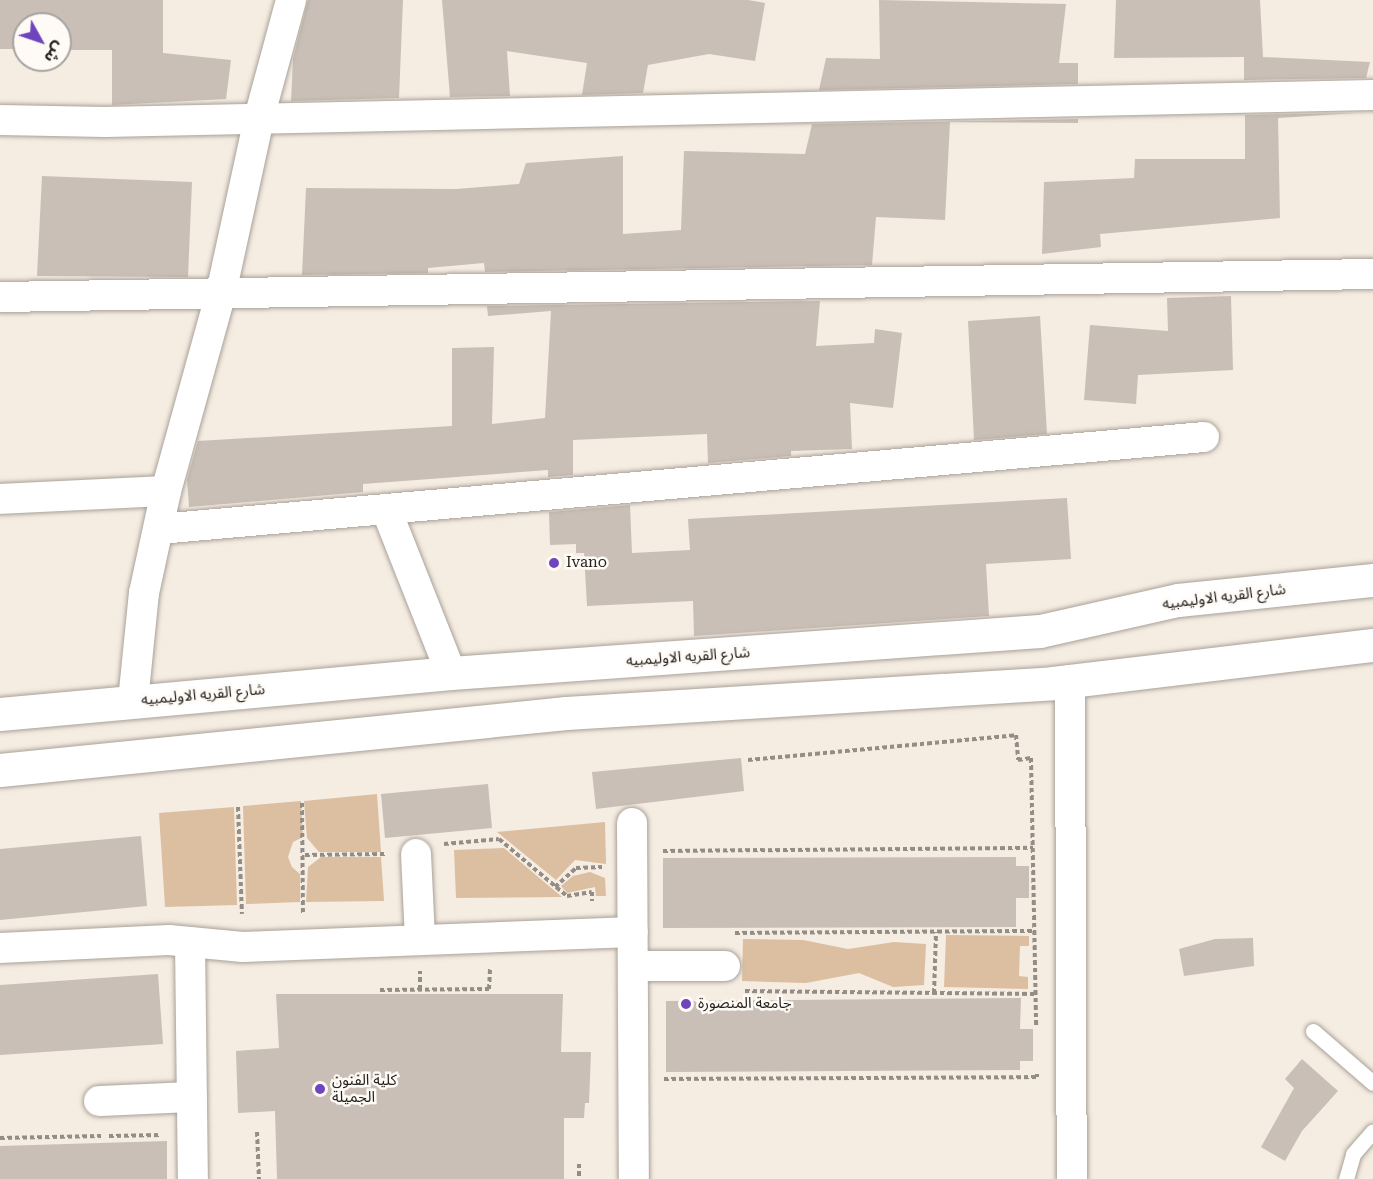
<!DOCTYPE html>
<html>
<head>
<meta charset="utf-8">
<style>
  body { margin:0 }
  #map { position:relative; width:1373px; height:1179px; overflow:hidden; background:#f5ece2; font-family:"Roboto Serif","Noto Sans Arabic",serif }
  div>[style] { position:absolute }
  [style*='--x'] { left:calc(var(--x)*1px); top:calc(var(--y)*1px); width:calc(var(--w)*1px); rotate:calc(var(--a)*1deg) }
  .green>* { inset:0; background:#dcbfa1 }
  .building>* { inset:0; background:#c9bfb6 }
  .path>* { height:4px; margin-top:-2px; transform-origin:0; background:repeating-linear-gradient(90deg,#948d86 0 4.5px,transparent 0 7.5px) }
  .roads { filter:drop-shadow(0 0 2px #a9a198) drop-shadow(0 0 2px #a9a198) }
  .lane>* { height:15px; margin:-7.5px; padding:0 7.5px; transform-origin:7.5px; border-radius:7.5px; background:#fff }
  .street>* { height:30px; margin:-15px; padding:0 15px; transform-origin:15px; border-radius:15px; background:#fff }
  .secondary>* { height:33px; margin:-16.5px; padding:0 16.5px; transform-origin:16.5px; border-radius:16.5px; background:#fff }
  .dots>* { width:16px; height:16px; translate:-50% -50%; box-sizing:border-box; border:3px solid #fefaf6; border-radius:50% }
  span { translate:-50% -50%; white-space:nowrap; text-align:center; line-height:1.15; -webkit-text-stroke:5px #fefaf6; paint-order:stroke }
  .poi-label { font-size:15px; color:#25211e }
  .left { translate:0 -50%; text-align:left }
  .street-label { font-size:15px; color:#25211e }
  .north { position:absolute; left:12px; top:12px; width:60px; height:60px; box-sizing:border-box; background:#fefaf6; border:2px solid #a7a3a0; border-radius:50%; rotate:130deg; font-size:16px; font-weight:700; line-height:24px; text-align:center; color:#25211e }
  .north::after { content:''; display:block; margin:auto; width:21px; height:27px; background:#6f45bd; clip-path:polygon(50% 0,100% 100%,50% 72%,0 100%) }
</style>
</head>
<body>
<div id="map">
  <div class="green">
    <i style="clip-path:polygon(377px 794px,381px 852px,319px 852px,307px 838px,304px 801px)"></i>
    <i style="clip-path:polygon(301px 801px,303px 837px,293px 842px,288px 857px,292px 867px,300px 874px,300px 902px,246px 904px,243px 806px)"></i>
    <i style="clip-path:polygon(234px 807px,237px 905px,165px 907px,159px 813px)"></i>
    <i style="clip-path:polygon(605px 822px,606px 864px,575px 860px,556px 880px,497px 832px)"></i>
    <i style="clip-path:polygon(504px 848px,562px 897px,456px 898px,454px 850px)"></i>
    <i style="clip-path:polygon(321px 857px,381px 857px,384px 901px,306px 902px,308px 867px)"></i>
    <i style="clip-path:polygon(590px 872px,605px 878px,606px 896px,596px 896px,595px 887px,567px 893px,561px 886px,573px 876px)"></i>
    <i style="clip-path:polygon(946px 935px,1029px 936px,1029px 946px,1020px 946px,1019px 976px,1028px 977px,1028px 989px,944px 987px)"></i>
    <i style="clip-path:polygon(743px 939px,803px 940px,848px 949px,894px 942px,926px 944px,924px 985px,893px 987px,859px 973px,806px 983px,742px 981px)"></i>
  </div>
  <div class="building">
    <i style="clip-path:polygon(0 0,163px 0,163px 53px,231px 60px,226px 99px,112px 105px,112px 50px,60px 50px,60px 24px,24px 24px,24px 49px,0 49px)"></i>
    <i style="clip-path:polygon(308px 0,403px 0,399px 98px,291px 101px,293px 59px)"></i>
    <i style="clip-path:polygon(442px 0,748px 0,765px 3px,755px 61px,709px 54px,648px 65px,643px 93px,582px 95px,587px 63px,507px 51px,510px 96px,450px 97px)"></i>
    <i style="clip-path:polygon(879px 0,1066px 4px,1059px 63px,1078px 63px,1078px 84px,819px 90px,826px 58px,880px 59px)"></i>
    <i style="clip-path:polygon(1116px 0,1260px 0,1263px 57px,1370px 62px,1366px 78px,1244px 80px,1244px 57px,1114px 58px)"></i>
    <i style="clip-path:polygon(1356px 113px,1278px 118px,1280px 218px,1100px 234px,1101px 247px,1042px 254px,1044px 182px,1134px 178px,1135px 159px,1245px 159px,1245px 115px)"></i>
    <i style="clip-path:polygon(1078px 119px,1078px 123px,950px 122px,945px 220px,876px 217px,872px 265px,485px 272px,484px 263px,428px 268px,428px 273px,302px 275px,306px 188px,456px 189px,519px 184px,526px 163px,623px 156px,623px 234px,681px 230px,684px 151px,805px 154px,812px 124px)"></i>
    <i style="clip-path:polygon(42px 176px,192px 182px,188px 277px,37px 276px)"></i>
    <i style="clip-path:polygon(1231px 296px,1233px 370px,1138px 375px,1136px 404px,1084px 400px,1090px 325px,1168px 331px,1167px 298px)"></i>
    <i style="clip-path:polygon(820px 301px,816px 346px,874px 343px,875px 329px,902px 333px,893px 408px,850px 403px,852px 449px,791px 451px,791px 456px,708px 463px,707px 434px,573px 440px,573px 475px,548px 477px,548px 470px,363px 484px,363px 492px,189px 507px,187px 480px,198px 441px,452px 426px,452px 348px,494px 347px,492px 424px,545px 418px,551px 311px,488px 316px,487px 306px)"></i>
    <i style="clip-path:polygon(1040px 316px,1047px 434px,974px 440px,968px 321px)"></i>
    <i style="clip-path:polygon(1067px 498px,1071px 559px,986px 564px,989px 616px,694px 636px,693px 601px,587px 606px,584px 553px,576px 553px,576px 544px,550px 545px,549px 512px,630px 505px,632px 553px,690px 550px,688px 519px)"></i>
    <i style="clip-path:polygon(741px 758px,744px 791px,596px 809px,592px 772px)"></i>
    <i style="clip-path:polygon(488px 784px,492px 828px,385px 838px,381px 794px)"></i>
    <i style="clip-path:polygon(141px 836px,147px 906px,0 920px,0 849px)"></i>
    <i style="clip-path:polygon(1016px 857px,1016px 866px,1029px 866px,1029px 898px,1016px 898px,1016px 927px,663px 928px,663px 858px)"></i>
    <i style="clip-path:polygon(1253px 938px,1254px 966px,1184px 976px,1179px 949px,1215px 939px)"></i>
    <i style="clip-path:polygon(158px 974px,163px 1044px,0 1055px,0 985px)"></i>
    <i style="clip-path:polygon(276px 994px,563px 994px,561px 1052px,591px 1052px,589px 1103px,585px 1103px,584px 1118px,564px 1118px,564px 1179px,277px 1179px,275px 1111px,238px 1113px,236px 1051px,279px 1048px)"></i>
    <i style="clip-path:polygon(1021px 998px,1020px 1029px,1033px 1029px,1033px 1061px,1020px 1061px,1020px 1070px,666px 1072px,666px 1001px)"></i>
    <i style="clip-path:polygon(1302px 1059px,1338px 1091px,1302px 1131px,1285px 1161px,1261px 1147px,1294px 1088px,1285px 1079px)"></i>
    <i style="clip-path:polygon(167px 1141px,167px 1179px,0 1179px,0 1146px)"></i>
  </div>
  <div class="path">
    <i style="--x:748;--y:760;--w:269;--a:-5.3"></i>
    <i style="--x:1016;--y:735;--w:25;--a:85"></i>
    <i style="--x:1018;--y:760;--w:13;--a:-9"></i>
    <i style="--x:1031;--y:758;--w:269;--a:88.9"></i>
    <i style="--x:302;--y:803;--w:110;--a:89.5"></i>
    <i style="--x:238;--y:807;--w:107;--a:87.9"></i>
    <i style="--x:444;--y:844;--w:55;--a:-5.2"></i>
    <i style="--x:499;--y:839;--w:89;--a:40"></i>
    <i style="--x:567;--y:896;--w:25;--a:-9"></i>
    <i style="--x:592;--y:892;--w:9;--a:90"></i>
    <i style="--x:663;--y:851;--w:370;--a:-0.5"></i>
    <i style="--x:305;--y:855;--w:80;--a:-0.7"></i>
    <i style="--x:555;--y:887;--w:28;--a:-42"></i>
    <i style="--x:576;--y:868;--w:26;--a:-2"></i>
    <i style="--x:735;--y:933;--w:299;--a:-0.4"></i>
    <i style="--x:420;--y:989;--w:18;--a:-90"></i>
    <i style="--x:380;--y:990;--w:109;--a:-0.5"></i>
    <i style="--x:489;--y:989;--w:20;--a:-87"></i>
    <i style="--x:745;--y:991;--w:290;--a:0.6"></i>
    <i style="--x:934;--y:993;--w:61;--a:-88.1"></i>
    <i style="--x:664;--y:1079;--w:373;--a:-0.3"></i>
    <i style="--x:1037;--y:1077;--w:3;--a:-90"></i>
    <i style="--x:257;--y:1132;--w:47;--a:87.6"></i>
    <i style="--x:109;--y:1136;--w:52;--a:-1.1"></i>
    <i style="--x:0;--y:1138;--w:101;--a:-1.1"></i>
    <i style="--x:579;--y:1164;--w:15;--a:90"></i>
  </div>
  <div class="roads">
    <div class="lane">
      <i style="--x:1313;--y:1031;--w:79;--a:40.9"></i>
      <i style="--x:1346;--y:1179;--w:26;--a:-74"></i>
      <i style="--x:1353;--y:1154;--w:30;--a:-49"></i>
    </div>
    <div class="street">
      <i style="--x:0;--y:120;--w:105;--a:1.1"></i>
      <i style="--x:105;--y:122;--w:1268;--a:-1.22"></i>
      <i style="--x:0;--y:297;--w:1373;--a:-0.96"></i>
      <i style="--x:0;--y:499;--w:166;--a:-2.8"></i>
      <i style="--x:386;--y:509;--w:176;--a:68.4"></i>
      <i style="--x:159;--y:529;--w:1049;--a:-5.03"></i>
      <i style="--x:1070;--y:680;--w:499;--a:89.8"></i>
      <i style="--x:133;--y:701;--w:109;--a:-84.2"></i>
      <i style="--x:144;--y:593;--w:104;--a:-77.8"></i>
      <i style="--x:166;--y:491;--w:205;--a:-74.5"></i>
      <i style="--x:221;--y:293;--w:179;--a:-77.7"></i>
      <i style="--x:259;--y:118;--w:122;--a:-74.8"></i>
      <i style="--x:632;--y:823;--w:356;--a:89.7"></i>
      <i style="--x:416;--y:854;--w:86;--a:87.3"></i>
      <i style="--x:190;--y:942;--w:237;--a:89.3"></i>
      <i style="--x:0;--y:948;--w:169;--a:-2.7"></i>
      <i style="--x:169;--y:940;--w:74;--a:5.4"></i>
      <i style="--x:243;--y:947;--w:390;--a:-2.2"></i>
      <i style="--x:633;--y:966;--w:92;--a:0"></i>
      <i style="--x:99;--y:1101;--w:93;--a:-2.5"></i>
    </div>
    <div class="secondary">
      <i style="--x:0;--y:714;--w:453;--a:-5.2"></i>
      <i style="--x:451;--y:673;--w:590;--a:-4.08"></i>
      <i style="--x:1040;--y:631;--w:141;--a:-12.7"></i>
      <i style="--x:1178;--y:600;--w:196;--a:-5.9"></i>
      <i style="--x:0;--y:770;--w:569;--a:-5.75"></i>
      <i style="--x:566;--y:713;--w:488;--a:-3.5"></i>
      <i style="--x:1053;--y:683;--w:322;--a:-6.8"></i>
    </div>
  </div>
  <div class="dots">
    <i style="left:554px;top:563px;background:#6f45bd"></i>
    <i style="left:686px;top:1004px;background:#6f45bd"></i>
    <i style="left:320px;top:1089px;background:#6f45bd"></i>
  </div>
  <div class="poi-label">
    <span class="left" style="left:566px;top:563px">Ivano</span>
    <span class="left" style="left:698px;top:1004px">جامعة المنصورة</span>
    <span class="left" style="left:332px;top:1089px">كلية الفنون<br>الجميلة</span>
  </div>
  <div class="street-label">
    <span style="left:1224px;top:597px;rotate:-7deg">شارع القريه الاوليمبيه</span>
    <span style="left:688px;top:657px;rotate:-4deg">شارع القريه الاوليمبيه</span>
    <span style="left:203px;top:695px;rotate:-5deg">شارع القريه الاوليمبيه</span>
  </div>
  <div class="north">ش</div>
</div>
</body>
</html>
